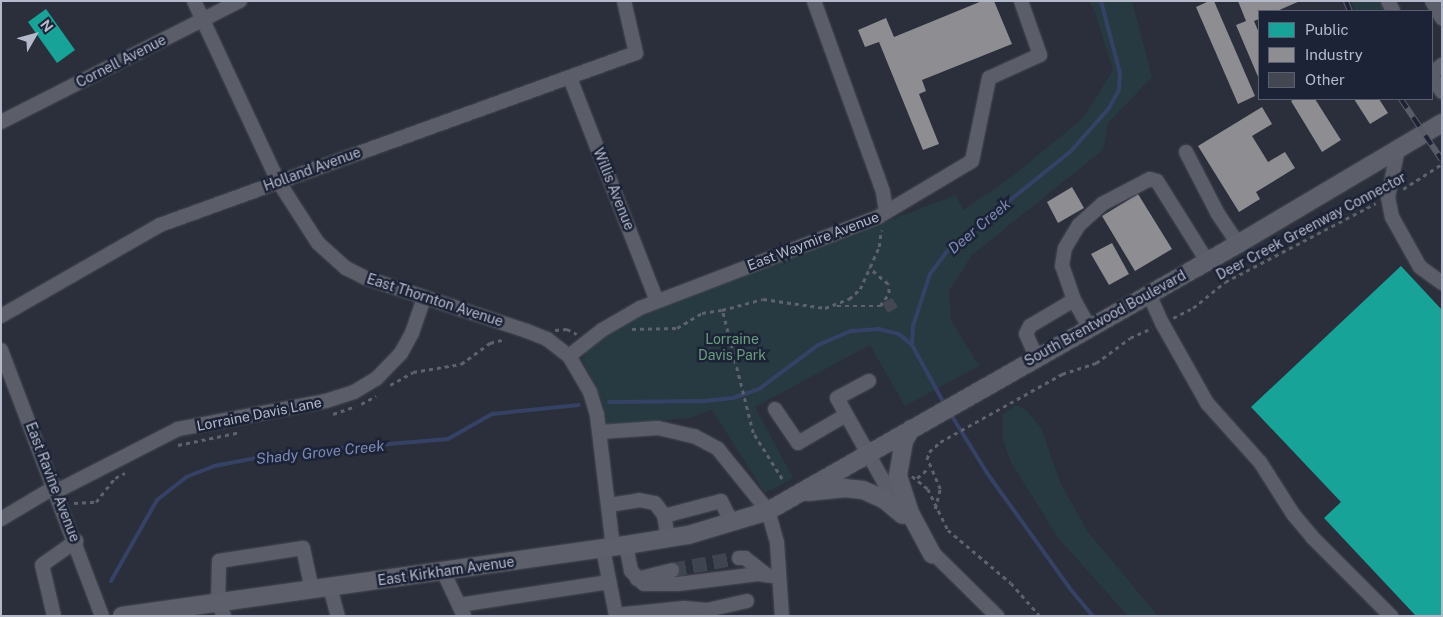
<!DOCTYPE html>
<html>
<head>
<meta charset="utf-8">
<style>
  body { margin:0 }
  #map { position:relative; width:1443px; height:617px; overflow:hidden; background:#2a2f3b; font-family:"Public Sans",sans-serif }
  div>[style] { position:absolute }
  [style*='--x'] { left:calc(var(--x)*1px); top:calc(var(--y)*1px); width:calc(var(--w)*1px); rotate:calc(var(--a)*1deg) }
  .green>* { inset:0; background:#273941 }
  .public>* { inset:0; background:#17a398 }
  .industry>* { inset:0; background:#8d8d92 }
  .stream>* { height:4px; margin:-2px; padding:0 2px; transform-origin:2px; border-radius:2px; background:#364265 }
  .building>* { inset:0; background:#434752 }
  .minor-tunnel>* { height:14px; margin-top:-7px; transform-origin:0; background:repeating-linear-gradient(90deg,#3f4451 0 14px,transparent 0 21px) }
  .path>* { height:2.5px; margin-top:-1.25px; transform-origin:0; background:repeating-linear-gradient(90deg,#5e626c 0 4px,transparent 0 8px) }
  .roads { filter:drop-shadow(0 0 1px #474a53) drop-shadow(0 0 1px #474a53) }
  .minor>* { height:14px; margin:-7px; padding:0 7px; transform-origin:7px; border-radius:7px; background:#5b5e68 }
  .major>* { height:18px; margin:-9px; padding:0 9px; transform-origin:9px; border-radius:9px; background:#5d606a }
  .rail>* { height:5.5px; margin-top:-2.75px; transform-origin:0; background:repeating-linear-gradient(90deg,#1d2336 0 11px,#595c66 0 22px); box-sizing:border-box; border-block:1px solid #595c66 }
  span { translate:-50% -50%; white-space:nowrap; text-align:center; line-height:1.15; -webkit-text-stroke:5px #1d2336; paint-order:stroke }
  .street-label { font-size:14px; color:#b5bacb }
  .park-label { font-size:14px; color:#6a9d7e }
  .water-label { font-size:15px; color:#7b8ab4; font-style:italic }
  .frame { position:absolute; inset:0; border:2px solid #b5bacb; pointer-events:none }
  .legend { position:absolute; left:1258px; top:10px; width:175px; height:90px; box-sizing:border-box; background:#1d2336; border:1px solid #5a5f72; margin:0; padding:6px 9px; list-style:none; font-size:15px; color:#b5bacb }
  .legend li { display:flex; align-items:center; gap:10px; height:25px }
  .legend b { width:25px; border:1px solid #5a5f72 }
  .north { position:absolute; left:10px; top:10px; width:50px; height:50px; -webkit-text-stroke:4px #1d2336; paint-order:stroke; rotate:52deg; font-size:14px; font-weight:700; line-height:20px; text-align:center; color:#b5bacb }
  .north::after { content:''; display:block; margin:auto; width:18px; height:22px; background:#b5bacb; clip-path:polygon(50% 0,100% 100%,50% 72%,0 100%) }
</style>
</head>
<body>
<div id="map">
  <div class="green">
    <i style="clip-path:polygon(1089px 1px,1132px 1px,1152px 77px,1108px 123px,1103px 150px,972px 255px,949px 291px,951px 320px,979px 366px,905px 406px,870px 345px,755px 407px,793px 478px,765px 493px,712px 410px,689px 418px,606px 425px,601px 398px,582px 360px,587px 351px,621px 325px,672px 302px,956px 195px,963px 210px,1010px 178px,1083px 118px,1113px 70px,1095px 12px)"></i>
    <i style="clip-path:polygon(1351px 1px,1380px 1px,1386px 11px,1356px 11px)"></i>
    <i style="clip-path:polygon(1016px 405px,1027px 411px,1041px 428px,1061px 484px,1088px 532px,1158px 616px,1128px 616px,1059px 539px,1010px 461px,1002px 436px,1003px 414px)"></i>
  </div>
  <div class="public">
    <i style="clip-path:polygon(46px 9px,75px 50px,57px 63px,28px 22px)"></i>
    <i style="clip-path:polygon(1401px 266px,1442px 310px,1442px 616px,1416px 616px,1324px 518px,1341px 502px,1251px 407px)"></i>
  </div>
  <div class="industry">
    <i style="clip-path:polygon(982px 1px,994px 1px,1012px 44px,922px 80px,926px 91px,919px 94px,939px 144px,923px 150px,879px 42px,865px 47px,858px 30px,886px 18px,894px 37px)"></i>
    <i style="clip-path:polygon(1209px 1px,1214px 1px,1255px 96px,1238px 104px,1196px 7px)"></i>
    <i style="clip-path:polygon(1238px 1px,1300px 1px,1277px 11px,1259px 11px,1259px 19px,1254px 21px,1259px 33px,1259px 79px,1236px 25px,1246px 21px)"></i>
    <i style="clip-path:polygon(1295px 99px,1315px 99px,1341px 140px,1322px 152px,1291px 101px)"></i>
    <i style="clip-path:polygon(1354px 99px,1379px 99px,1388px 113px,1370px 124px)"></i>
    <i style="clip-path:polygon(1262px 107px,1272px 124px,1252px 136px,1268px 162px,1285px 152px,1295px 168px,1256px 192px,1260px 199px,1239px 212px,1198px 146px)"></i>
    <i style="clip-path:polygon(1072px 187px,1084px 208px,1058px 223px,1047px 202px)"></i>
    <i style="clip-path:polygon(1138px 194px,1172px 249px,1135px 271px,1102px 216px)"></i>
    <i style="clip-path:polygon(1112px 243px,1129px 274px,1109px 285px,1091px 254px)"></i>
  </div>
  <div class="stream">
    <i style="--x:609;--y:402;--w:96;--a:-0.6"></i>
    <i style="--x:705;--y:401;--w:28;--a:-6"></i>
    <i style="--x:733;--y:398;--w:28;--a:-19"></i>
    <i style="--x:759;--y:389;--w:74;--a:-36.7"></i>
    <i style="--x:818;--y:345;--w:36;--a:-23"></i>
    <i style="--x:851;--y:331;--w:28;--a:-4"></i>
    <i style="--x:879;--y:329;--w:21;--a:14"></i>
    <i style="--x:899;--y:334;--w:17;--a:40"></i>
    <i style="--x:945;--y:405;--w:68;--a:-118.8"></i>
    <i style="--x:912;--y:345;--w:19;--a:-87"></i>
    <i style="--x:913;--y:326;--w:55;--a:-71.9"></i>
    <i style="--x:930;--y:274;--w:30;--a:-53"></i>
    <i style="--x:948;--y:250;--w:158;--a:-38.8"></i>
    <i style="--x:1071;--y:151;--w:57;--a:-48.5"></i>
    <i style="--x:1109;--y:108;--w:21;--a:-61"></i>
    <i style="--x:1119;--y:90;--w:17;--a:-87"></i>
    <i style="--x:1120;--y:73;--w:74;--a:-104.8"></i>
    <i style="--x:950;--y:413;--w:70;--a:58.3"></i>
    <i style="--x:987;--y:473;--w:144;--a:54.3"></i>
    <i style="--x:1071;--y:590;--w:34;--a:50"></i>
    <i style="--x:111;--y:581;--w:93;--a:-60.4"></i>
    <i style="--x:157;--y:500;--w:37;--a:-38"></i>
    <i style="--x:186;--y:477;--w:30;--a:-21"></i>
    <i style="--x:214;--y:466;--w:69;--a:-10.8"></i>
    <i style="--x:282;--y:453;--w:167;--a:-4.8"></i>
    <i style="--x:448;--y:439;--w:51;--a:-29.6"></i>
    <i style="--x:492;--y:414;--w:87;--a:-5.9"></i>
  </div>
  <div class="building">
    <i style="clip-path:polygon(892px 298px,898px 307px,888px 313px,882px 303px)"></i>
  </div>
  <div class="minor-tunnel">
    <i style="--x:672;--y:570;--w:68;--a:-10.2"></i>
  </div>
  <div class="path">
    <i style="--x:1403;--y:189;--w:46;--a:-32.7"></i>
    <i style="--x:837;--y:306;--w:43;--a:0"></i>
    <i style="--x:880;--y:306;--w:16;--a:-55"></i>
    <i style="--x:889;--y:293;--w:9;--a:-96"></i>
    <i style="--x:888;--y:284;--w:25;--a:-140"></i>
    <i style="--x:1173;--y:318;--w:22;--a:-27"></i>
    <i style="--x:1193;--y:308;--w:41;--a:-39.1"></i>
    <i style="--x:1225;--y:282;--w:170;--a:-27.6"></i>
    <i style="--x:632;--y:329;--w:45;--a:-1.3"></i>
    <i style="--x:677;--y:328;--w:29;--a:-31"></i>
    <i style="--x:702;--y:313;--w:20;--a:-9"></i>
    <i style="--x:555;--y:330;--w:12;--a:-5"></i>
    <i style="--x:567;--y:329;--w:11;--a:27"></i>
    <i style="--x:390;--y:385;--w:26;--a:-29"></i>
    <i style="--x:413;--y:372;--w:49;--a:-9.5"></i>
    <i style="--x:461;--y:364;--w:36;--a:-36"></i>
    <i style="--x:490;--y:343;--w:16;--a:-15"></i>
    <i style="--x:361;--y:404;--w:17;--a:-28"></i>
    <i style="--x:333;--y:414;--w:24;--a:-19"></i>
    <i style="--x:178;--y:445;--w:64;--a:-11.7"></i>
    <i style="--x:912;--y:476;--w:21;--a:39"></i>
    <i style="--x:928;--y:489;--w:46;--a:64"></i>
    <i style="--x:948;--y:530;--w:82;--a:40.1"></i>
    <i style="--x:1011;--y:583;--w:44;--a:48.7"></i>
    <i style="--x:917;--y:478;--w:16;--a:-40"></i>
    <i style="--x:782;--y:479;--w:54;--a:-122.2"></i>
    <i style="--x:753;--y:433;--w:127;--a:-104.1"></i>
    <i style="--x:722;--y:310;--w:42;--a:-15"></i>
    <i style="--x:763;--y:299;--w:63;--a:8.3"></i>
    <i style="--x:825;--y:308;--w:26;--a:-21"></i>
    <i style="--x:849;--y:299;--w:15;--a:-42"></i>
    <i style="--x:860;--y:289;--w:46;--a:-65.7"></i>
    <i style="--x:879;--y:247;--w:17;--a:-83"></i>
    <i style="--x:74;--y:503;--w:22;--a:-3"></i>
    <i style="--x:96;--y:502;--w:31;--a:-52"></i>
    <i style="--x:115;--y:478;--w:11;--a:-27"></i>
    <i style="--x:935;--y:509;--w:21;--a:-76"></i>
    <i style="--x:940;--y:489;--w:33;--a:-113"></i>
    <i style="--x:927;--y:459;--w:7;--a:-74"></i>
    <i style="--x:929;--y:452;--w:15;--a:-42"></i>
    <i style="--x:940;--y:442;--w:140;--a:-29.1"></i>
    <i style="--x:1062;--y:374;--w:36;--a:-18"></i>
    <i style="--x:1096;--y:363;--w:42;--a:-36.3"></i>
    <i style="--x:1130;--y:338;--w:24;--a:-24"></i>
  </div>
  <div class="roads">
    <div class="minor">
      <i style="--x:194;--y:1;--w:199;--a:65"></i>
      <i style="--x:278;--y:181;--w:74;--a:57.2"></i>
      <i style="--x:318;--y:243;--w:38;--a:42"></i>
      <i style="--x:346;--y:268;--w:22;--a:27"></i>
      <i style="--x:366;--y:278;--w:169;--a:18.2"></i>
      <i style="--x:527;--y:331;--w:22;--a:22"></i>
      <i style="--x:547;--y:339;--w:28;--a:38"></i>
      <i style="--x:569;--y:356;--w:42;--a:59.7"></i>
      <i style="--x:590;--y:392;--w:24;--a:73"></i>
      <i style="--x:597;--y:415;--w:133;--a:83.1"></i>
      <i style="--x:814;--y:1;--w:203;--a:70.1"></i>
      <i style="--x:883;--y:192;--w:20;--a:81"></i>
      <i style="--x:1388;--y:1;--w:11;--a:63"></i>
      <i style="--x:1432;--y:1;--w:20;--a:60"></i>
      <i style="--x:1432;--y:73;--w:13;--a:-39"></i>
      <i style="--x:1432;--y:77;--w:18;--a:56"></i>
      <i style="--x:570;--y:78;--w:239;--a:68.7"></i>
      <i style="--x:1;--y:122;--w:268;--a:-26.9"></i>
      <i style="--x:1398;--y:149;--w:49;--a:101.8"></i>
      <i style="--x:1388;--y:197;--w:20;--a:79"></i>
      <i style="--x:1392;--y:217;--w:57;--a:60.8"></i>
      <i style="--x:1420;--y:267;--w:27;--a:36"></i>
      <i style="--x:1186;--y:152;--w:70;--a:62.7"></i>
      <i style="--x:1218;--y:214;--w:36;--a:56"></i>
      <i style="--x:1149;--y:294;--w:32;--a:66"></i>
      <i style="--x:1162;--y:323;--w:92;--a:60.6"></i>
      <i style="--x:1207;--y:403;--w:79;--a:48.1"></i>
      <i style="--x:1260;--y:462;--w:62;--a:57.6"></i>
      <i style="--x:1293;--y:514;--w:30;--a:50"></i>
      <i style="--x:1312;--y:537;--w:112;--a:45"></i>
      <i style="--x:1;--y:316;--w:183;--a:-29.8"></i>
      <i style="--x:160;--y:225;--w:506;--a:-19.87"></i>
      <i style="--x:636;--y:53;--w:53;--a:-103"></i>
      <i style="--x:1089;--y:327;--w:31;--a:-119"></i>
      <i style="--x:1074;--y:300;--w:36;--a:-109"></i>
      <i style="--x:1062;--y:266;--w:18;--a:-81"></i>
      <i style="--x:1065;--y:248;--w:27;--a:-59"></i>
      <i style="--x:1079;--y:225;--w:31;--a:-42"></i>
      <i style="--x:1102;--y:204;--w:54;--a:-27.5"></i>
      <i style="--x:1150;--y:179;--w:7;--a:16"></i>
      <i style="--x:1157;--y:181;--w:94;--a:58"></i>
      <i style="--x:1;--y:350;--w:285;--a:69.2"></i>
      <i style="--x:569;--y:356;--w:42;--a:-38.2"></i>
      <i style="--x:602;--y:330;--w:44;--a:-30.1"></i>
      <i style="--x:640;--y:308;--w:255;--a:-20.9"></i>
      <i style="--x:878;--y:217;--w:109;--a:-30.8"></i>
      <i style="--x:972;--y:161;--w:85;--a:-78.4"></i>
      <i style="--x:989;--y:78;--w:56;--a:-24.3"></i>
      <i style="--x:1040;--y:55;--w:57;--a:-109.4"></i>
      <i style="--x:1036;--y:357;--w:25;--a:-113"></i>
      <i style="--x:1026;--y:334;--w:9;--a:-63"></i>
      <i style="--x:1030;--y:326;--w:51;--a:-30.6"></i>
      <i style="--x:869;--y:381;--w:36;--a:152"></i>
      <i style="--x:837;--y:398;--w:127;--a:60.8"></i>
      <i style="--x:775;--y:409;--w:41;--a:55.9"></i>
      <i style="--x:798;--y:443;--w:56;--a:-30.3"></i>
      <i style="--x:600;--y:432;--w:58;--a:-3.9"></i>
      <i style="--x:658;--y:428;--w:37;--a:13"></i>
      <i style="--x:694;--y:436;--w:27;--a:28"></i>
      <i style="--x:718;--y:449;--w:80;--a:51.1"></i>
      <i style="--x:768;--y:511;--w:33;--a:74"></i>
      <i style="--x:777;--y:543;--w:73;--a:86.1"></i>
      <i style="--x:57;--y:491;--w:136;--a:-27.1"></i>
      <i style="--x:178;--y:429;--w:151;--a:-10.7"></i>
      <i style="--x:326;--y:401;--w:29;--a:-18"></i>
      <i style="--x:354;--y:392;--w:26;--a:-31"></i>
      <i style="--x:376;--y:379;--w:36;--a:-46"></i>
      <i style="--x:401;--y:353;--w:23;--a:-61"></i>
      <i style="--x:412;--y:333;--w:36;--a:-71"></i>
      <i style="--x:609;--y:505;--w:30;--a:-9"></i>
      <i style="--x:639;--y:500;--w:16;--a:11"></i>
      <i style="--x:655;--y:503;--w:15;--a:53"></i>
      <i style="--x:664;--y:515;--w:23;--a:80"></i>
      <i style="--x:664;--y:516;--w:59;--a:-14.7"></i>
      <i style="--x:721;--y:501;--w:25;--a:63"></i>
      <i style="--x:1;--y:519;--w:63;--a:-30.7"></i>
      <i style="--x:626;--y:545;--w:26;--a:79"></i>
      <i style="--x:631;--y:571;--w:18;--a:45"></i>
      <i style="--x:644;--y:584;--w:34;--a:0"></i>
      <i style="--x:678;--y:584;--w:81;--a:-7.1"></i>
      <i style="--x:758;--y:574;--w:21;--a:8"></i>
      <i style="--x:926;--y:546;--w:100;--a:44.6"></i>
      <i style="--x:603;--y:549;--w:67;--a:78.9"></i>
      <i style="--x:616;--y:615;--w:68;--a:-5.9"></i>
      <i style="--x:684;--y:608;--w:23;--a:5"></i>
      <i style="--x:707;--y:610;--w:6;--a:72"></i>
      <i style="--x:739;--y:558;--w:6;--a:0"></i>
      <i style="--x:745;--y:558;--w:28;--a:38"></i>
      <i style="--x:443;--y:571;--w:50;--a:65"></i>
      <i style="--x:637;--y:579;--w:36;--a:-14"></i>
      <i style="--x:330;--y:587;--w:30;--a:75"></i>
      <i style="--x:459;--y:605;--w:152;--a:-8.7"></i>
      <i style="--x:707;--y:610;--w:41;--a:-12.7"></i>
      <i style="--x:54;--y:616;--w:52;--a:-103.2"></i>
      <i style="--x:42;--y:565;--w:42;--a:-35.2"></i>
      <i style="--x:224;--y:616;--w:14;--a:-115"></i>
      <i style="--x:218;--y:603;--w:42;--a:-88.6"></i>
      <i style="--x:219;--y:561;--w:85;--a:-8.8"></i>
      <i style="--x:303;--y:548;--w:43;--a:77.9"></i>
    </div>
    <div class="major">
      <i style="--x:911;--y:429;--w:14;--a:120"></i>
      <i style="--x:904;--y:441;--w:36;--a:100"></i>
      <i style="--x:898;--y:476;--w:39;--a:72"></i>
      <i style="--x:910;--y:513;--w:47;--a:61.8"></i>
      <i style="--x:808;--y:492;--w:36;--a:-6"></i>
      <i style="--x:844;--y:488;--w:19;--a:6"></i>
      <i style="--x:863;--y:490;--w:24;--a:24"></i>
      <i style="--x:885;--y:500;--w:23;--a:40"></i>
      <i style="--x:122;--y:616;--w:509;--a:-8.02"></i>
      <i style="--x:626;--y:545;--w:63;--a:-9.2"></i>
      <i style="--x:688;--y:535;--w:84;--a:-16.7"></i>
      <i style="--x:768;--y:511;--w:541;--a:-29.6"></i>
      <i style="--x:1238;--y:244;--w:237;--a:-30.7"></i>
    </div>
  </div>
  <div class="rail">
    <i style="--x:1346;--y:1;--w:11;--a:68"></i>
    <i style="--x:1401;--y:99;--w:73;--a:56.1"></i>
  </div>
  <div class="street-label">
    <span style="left:121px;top:61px;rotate:-27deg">Cornell Avenue</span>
    <span style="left:312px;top:169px;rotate:-20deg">Holland Avenue</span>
    <span style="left:614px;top:189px;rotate:68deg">Willis Avenue</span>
    <span style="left:1311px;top:226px;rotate:-28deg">Deer Creek Greenway Connector</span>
    <span style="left:813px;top:241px;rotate:-21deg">East Waymire Avenue</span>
    <span style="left:435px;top:300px;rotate:18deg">East Thornton Avenue</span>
    <span style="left:1105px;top:318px;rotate:-29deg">South Brentwood Boulevard</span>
    <span style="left:259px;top:414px;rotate:-11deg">Lorraine Davis Lane</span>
    <span style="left:53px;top:482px;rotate:69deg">East Ravine Avenue</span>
    <span style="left:446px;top:571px;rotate:-8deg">East Kirkham Avenue</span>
  </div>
  <div class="park-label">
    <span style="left:732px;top:347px">Lorraine<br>Davis Park</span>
  </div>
  <div class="water-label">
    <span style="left:979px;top:226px;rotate:-40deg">Deer Creek</span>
    <span style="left:320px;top:452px;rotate:-6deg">Shady Grove Creek</span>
  </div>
  <div class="frame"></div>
  <ul class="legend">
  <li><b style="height:14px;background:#17a398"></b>Public</li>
  <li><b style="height:14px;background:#8d8d92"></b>Industry</li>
  <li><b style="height:14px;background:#434752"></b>Other</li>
  </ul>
  <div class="north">N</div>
</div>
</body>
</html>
